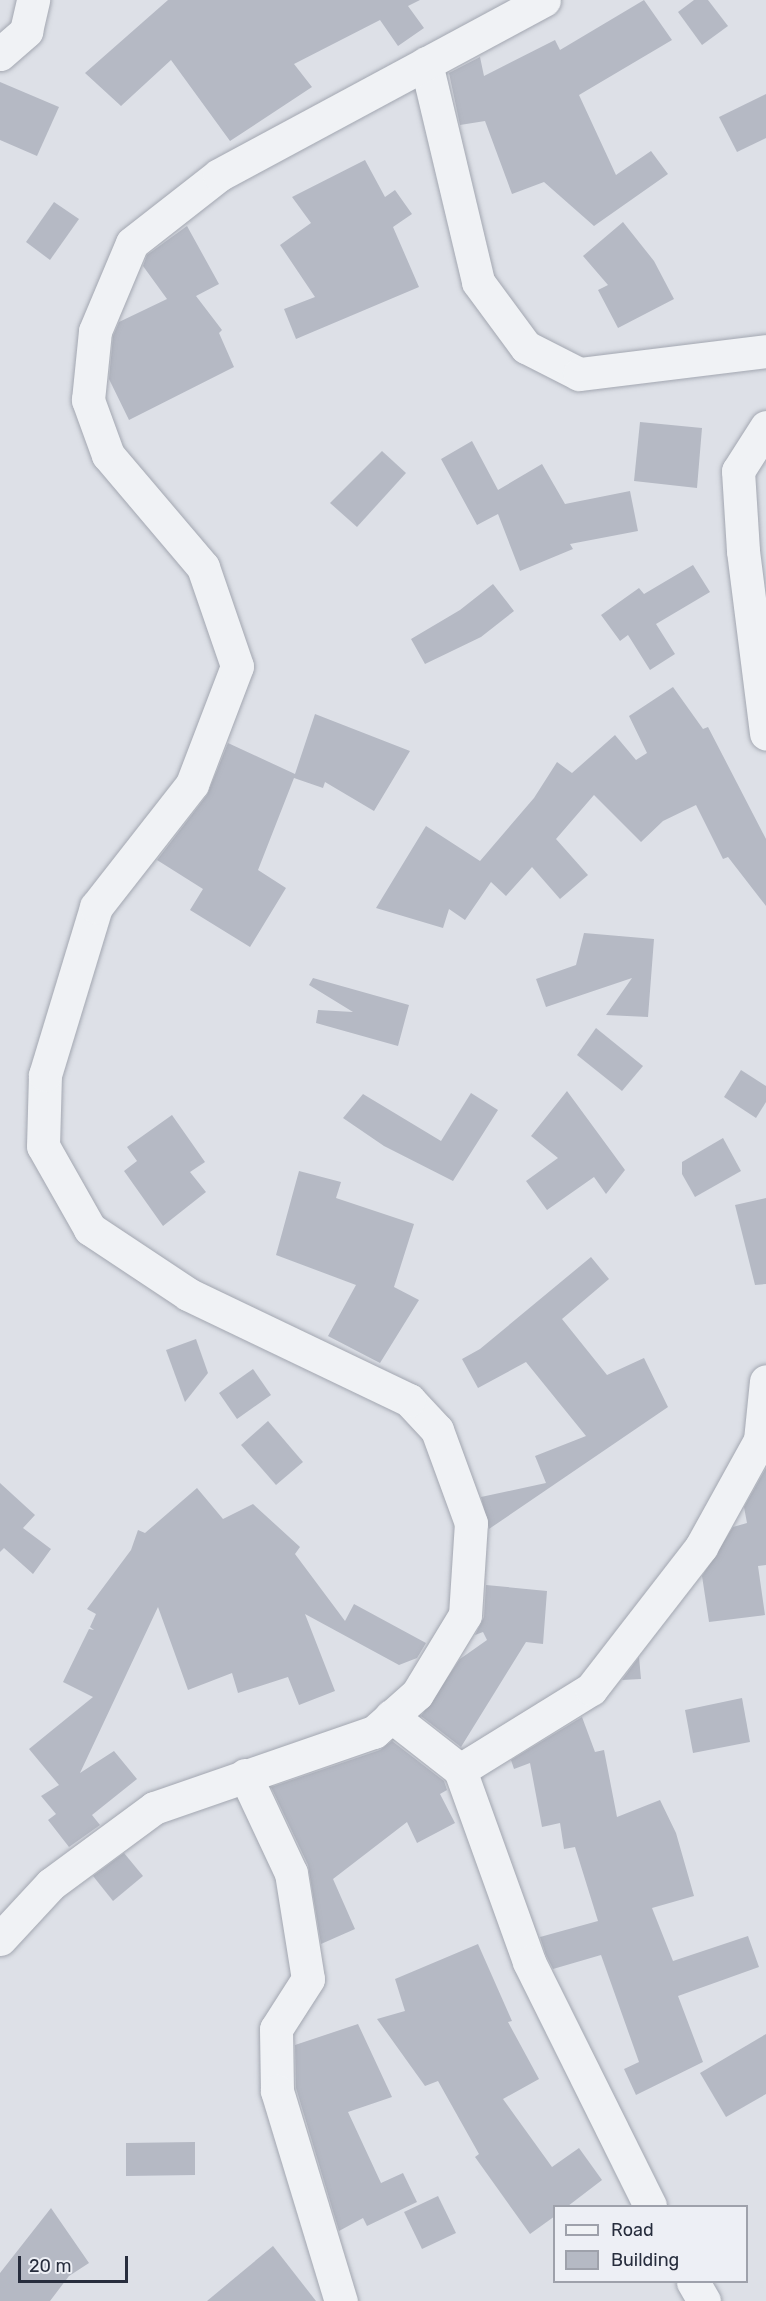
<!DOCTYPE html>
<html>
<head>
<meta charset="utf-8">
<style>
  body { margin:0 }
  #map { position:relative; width:766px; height:2301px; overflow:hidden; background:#dde0e7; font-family:Rubik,sans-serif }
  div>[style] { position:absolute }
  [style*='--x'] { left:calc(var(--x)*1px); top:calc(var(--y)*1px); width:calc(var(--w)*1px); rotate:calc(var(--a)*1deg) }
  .building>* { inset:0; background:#b5b9c4 }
  .roads { filter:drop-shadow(0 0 2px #a3a7b1) drop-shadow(0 0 2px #a3a7b1) }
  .street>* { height:33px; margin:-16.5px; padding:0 16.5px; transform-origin:16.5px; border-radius:16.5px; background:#f0f2f5 }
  span { translate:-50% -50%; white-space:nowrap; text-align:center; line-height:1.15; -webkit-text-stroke:4.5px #edeff5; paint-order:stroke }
  .legend { position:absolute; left:553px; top:2205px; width:195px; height:78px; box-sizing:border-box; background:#edeff5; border:2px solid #9ea1ab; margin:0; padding:8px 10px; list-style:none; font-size:18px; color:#272d3d }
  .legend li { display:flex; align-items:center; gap:12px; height:30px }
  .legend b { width:30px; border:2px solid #9ea1ab }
  .scale { position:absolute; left:18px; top:2256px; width:110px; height:27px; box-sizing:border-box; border:3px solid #272d3d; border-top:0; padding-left:8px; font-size:18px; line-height:21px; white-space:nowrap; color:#272d3d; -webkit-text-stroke:4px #edeff5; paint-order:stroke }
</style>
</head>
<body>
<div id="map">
  <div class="building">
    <i style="clip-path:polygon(168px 0,420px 0,408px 6px,424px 28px,398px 46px,380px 20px,294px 64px,312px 87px,230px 141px,171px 60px,121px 106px,85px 73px)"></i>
    <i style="clip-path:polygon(644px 0,672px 40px,579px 95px,616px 175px,651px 151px,668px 174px,594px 226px,544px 182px,512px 194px,485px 121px,460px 125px,449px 73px,480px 57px,484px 76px,555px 40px,560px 50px)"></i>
    <i style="clip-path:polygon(694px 0,708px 0,728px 26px,702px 45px,678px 12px)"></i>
    <i style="clip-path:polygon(0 82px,59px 107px,37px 156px,0 140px)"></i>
    <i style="clip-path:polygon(766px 94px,766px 138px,737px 152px,719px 117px)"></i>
    <i style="clip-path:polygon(365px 160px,385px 197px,395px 190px,412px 214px,393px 227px,419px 287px,296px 339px,284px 309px,315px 297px,280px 245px,311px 223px,292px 197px)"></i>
    <i style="clip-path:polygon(54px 202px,79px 219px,50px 260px,26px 242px)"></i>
    <i style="clip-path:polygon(623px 222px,654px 261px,674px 299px,618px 328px,598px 290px,608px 285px,583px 256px)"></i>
    <i style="clip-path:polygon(187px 226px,219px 284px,196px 296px,222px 330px,219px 333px,234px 367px,129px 420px,109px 379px,113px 336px,119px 322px,167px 299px,143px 266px,147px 255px)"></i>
    <i style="clip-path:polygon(640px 422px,702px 428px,697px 488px,634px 481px)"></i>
    <i style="clip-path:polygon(472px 441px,498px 490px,542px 464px,565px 504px,630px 491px,638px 531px,570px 544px,573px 549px,520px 571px,498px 514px,477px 525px,441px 459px)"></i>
    <i style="clip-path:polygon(382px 451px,406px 473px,357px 527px,330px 503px)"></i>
    <i style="clip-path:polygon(693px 565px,710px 592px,656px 624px,675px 654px,650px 670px,628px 635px,620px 641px,601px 615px,639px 588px,644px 594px)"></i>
    <i style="clip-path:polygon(493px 584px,514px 611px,481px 637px,425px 664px,411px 639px,460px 610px)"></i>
    <i style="clip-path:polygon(673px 687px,703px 729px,708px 727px,766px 839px,766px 906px,728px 857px,723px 859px,696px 805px,663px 821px,641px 842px,594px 795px,556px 839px,588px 875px,560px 899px,532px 867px,506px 896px,491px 882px,465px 920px,449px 909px,443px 928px,376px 908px,426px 826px,480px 861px,534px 798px,557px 762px,572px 773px,615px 735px,636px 760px,647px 753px,629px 716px)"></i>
    <i style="clip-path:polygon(315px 714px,410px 751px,374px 811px,325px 782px,323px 788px,294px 778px,258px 870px,286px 888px,250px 947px,190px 910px,203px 889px,157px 860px,207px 795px,228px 743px,295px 774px)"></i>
    <i style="clip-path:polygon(584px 933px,654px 939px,648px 1017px,606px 1015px,632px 978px,546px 1007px,536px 979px,576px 965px)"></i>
    <i style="clip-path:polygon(313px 978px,409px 1005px,398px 1046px,316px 1023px,318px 1010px,353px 1012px,309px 985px)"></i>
    <i style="clip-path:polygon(596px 1028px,643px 1066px,622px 1091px,577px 1055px)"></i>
    <i style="clip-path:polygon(741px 1070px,766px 1086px,766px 1102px,756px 1118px,724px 1097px)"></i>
    <i style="clip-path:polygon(567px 1091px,625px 1170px,606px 1194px,594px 1177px,547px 1210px,526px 1181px,558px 1158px,531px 1136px)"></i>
    <i style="clip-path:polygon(471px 1093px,498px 1110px,453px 1181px,384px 1146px,343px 1118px,363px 1094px,441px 1141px)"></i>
    <i style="clip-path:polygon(172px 1115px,205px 1162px,190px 1172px,206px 1192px,163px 1226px,124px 1171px,137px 1161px,127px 1147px)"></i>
    <i style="clip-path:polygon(723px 1138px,741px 1171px,695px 1197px,682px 1174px,682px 1162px)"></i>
    <i style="clip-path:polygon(299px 1171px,341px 1182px,336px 1198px,414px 1224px,394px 1287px,419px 1300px,380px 1363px,328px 1336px,356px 1285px,276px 1255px)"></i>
    <i style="clip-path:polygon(766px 1198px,766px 1284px,755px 1285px,735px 1205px)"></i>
    <i style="clip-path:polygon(591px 1257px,609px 1279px,562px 1319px,607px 1375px,644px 1358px,668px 1407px,489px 1529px,481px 1497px,546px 1483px,535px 1456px,586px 1436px,526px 1362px,478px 1388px,462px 1359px,480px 1349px)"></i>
    <i style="clip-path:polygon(196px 1339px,208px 1373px,185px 1402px,166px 1350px)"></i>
    <i style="clip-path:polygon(253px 1369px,271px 1395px,237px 1419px,219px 1393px)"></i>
    <i style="clip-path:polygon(268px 1421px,303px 1462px,276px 1485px,241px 1445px)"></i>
    <i style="clip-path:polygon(766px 1468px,766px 1565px,758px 1566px,765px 1615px,709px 1622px,702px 1576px,733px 1527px,747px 1523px,744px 1507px)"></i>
    <i style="clip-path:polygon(0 1483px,35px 1515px,23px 1528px,51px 1549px,33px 1574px,4px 1548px,0 1552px)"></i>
    <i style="clip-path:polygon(197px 1488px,223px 1519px,253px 1504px,300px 1547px,295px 1554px,345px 1621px,354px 1604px,426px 1643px,417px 1658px,399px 1665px,305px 1614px,335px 1691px,299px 1705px,288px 1677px,238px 1693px,232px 1673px,188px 1690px,158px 1607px,80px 1773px,114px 1751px,137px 1779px,92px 1815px,100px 1825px,69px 1847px,48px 1820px,56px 1814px,41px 1796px,59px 1785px,29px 1749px,93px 1697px,63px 1682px,89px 1629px,94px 1630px,90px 1627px,96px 1614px,87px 1609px,131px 1550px,138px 1530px,145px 1533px)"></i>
    <i style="clip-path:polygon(486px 1585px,547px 1591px,543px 1644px,526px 1642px,461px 1747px,421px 1716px,460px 1659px,487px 1640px,483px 1632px,475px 1635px,484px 1617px)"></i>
    <i style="clip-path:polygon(639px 1657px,641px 1679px,622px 1680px)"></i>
    <i style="clip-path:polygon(742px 1698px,750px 1742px,693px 1753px,685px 1710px)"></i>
    <i style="clip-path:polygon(582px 1717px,595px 1752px,604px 1750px,617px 1817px,660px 1800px,676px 1833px,694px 1896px,652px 1908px,673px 1961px,748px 1936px,759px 1967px,678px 1996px,703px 2062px,636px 2095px,624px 2069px,639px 2062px,601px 1955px,553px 1969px,546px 1955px,540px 1937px,598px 1921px,575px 1847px,564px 1849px,560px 1823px,542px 1827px,530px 1763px,514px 1769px,511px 1760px)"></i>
    <i style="clip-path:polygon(392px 1741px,444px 1781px,447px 1790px,440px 1794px,455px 1823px,417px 1843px,407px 1822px,333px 1879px,355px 1929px,321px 1944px,308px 1865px,271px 1787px,380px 1750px)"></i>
    <i style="clip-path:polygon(124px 1853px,143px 1876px,113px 1901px,93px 1876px)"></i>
    <i style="clip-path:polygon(478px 1944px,512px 2021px,508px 2022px,539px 2079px,503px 2099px,552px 2167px,579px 2148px,602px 2180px,568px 2206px,555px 2206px,555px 2216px,530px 2234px,475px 2157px,479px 2154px,438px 2081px,425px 2086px,377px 2019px,405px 2011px,395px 1979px)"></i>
    <i style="clip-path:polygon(358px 2024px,392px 2097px,348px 2112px,381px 2183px,403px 2173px,417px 2202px,367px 2226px,363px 2218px,339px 2231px,296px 2088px,295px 2045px)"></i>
    <i style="clip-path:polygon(766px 2034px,766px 2094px,726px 2117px,700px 2073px)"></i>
    <i style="clip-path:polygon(195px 2142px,195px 2175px,126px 2176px,126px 2143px)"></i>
    <i style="clip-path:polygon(438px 2196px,456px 2233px,422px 2249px,404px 2212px)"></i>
    <i style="clip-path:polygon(51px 2208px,89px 2263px,69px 2276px,50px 2301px,0 2301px,0 2273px)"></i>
    <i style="clip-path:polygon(273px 2246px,316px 2301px,207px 2301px)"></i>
  </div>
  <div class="roads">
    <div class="street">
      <i style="--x:0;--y:54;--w:35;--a:-41"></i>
      <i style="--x:26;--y:31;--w:32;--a:-77"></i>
      <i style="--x:426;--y:63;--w:225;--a:76.6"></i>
      <i style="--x:478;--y:282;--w:81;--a:53.6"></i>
      <i style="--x:526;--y:347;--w:59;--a:27"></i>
      <i style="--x:579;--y:374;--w:188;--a:-7"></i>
      <i style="--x:766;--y:427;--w:52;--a:122.5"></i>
      <i style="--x:738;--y:471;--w:80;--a:86.4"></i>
      <i style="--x:743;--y:551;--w:184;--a:82.8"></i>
      <i style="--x:391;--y:1716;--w:88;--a:38"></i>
      <i style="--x:460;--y:1770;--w:204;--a:70.2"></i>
      <i style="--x:529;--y:1962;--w:272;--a:63.6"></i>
      <i style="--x:460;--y:1770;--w:154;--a:-31.7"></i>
      <i style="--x:591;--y:1689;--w:180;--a:-52.2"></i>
      <i style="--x:701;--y:1547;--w:122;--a:-61.1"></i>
      <i style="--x:760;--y:1440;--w:59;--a:-84.2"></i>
      <i style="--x:245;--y:1775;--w:108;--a:64.9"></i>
      <i style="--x:291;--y:1873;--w:107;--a:80.9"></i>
      <i style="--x:308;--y:1979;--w:59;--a:122.6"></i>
      <i style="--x:276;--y:2029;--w:62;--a:89.1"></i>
      <i style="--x:277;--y:2091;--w:220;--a:73.1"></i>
      <i style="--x:0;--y:1939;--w:75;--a:-47.2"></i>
      <i style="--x:51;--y:1884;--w:128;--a:-36.4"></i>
      <i style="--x:154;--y:1808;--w:233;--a:-19.1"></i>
      <i style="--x:374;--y:1732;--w:57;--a:-41.5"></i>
      <i style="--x:417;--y:1694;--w:92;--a:-58.7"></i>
      <i style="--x:465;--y:1615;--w:92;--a:-86.3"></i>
      <i style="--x:471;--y:1523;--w:99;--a:-110.1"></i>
      <i style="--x:437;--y:1430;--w:41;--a:-133"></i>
      <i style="--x:409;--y:1400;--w:245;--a:-154.4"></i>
      <i style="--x:188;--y:1294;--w:118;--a:-146.4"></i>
      <i style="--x:90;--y:1229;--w:95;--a:-119.5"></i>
      <i style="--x:43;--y:1146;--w:71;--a:-88.4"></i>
      <i style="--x:45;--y:1075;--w:176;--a:-73.1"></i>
      <i style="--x:96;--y:907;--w:156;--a:-52"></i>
      <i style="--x:192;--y:784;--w:126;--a:-69.1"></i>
      <i style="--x:237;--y:666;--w:105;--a:-109"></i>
      <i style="--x:203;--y:567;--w:147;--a:-130.3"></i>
      <i style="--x:108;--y:455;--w:59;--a:-110"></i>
      <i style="--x:88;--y:400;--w:69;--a:-84.2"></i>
      <i style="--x:95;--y:331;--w:95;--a:-67.2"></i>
      <i style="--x:132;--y:243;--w:110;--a:-38"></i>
      <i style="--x:219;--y:175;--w:369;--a:-28.3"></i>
      <i style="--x:693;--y:2282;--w:22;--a:60"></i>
    </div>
  </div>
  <ul class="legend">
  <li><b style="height:8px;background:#f0f2f5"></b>Road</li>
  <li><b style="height:16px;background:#b5b9c4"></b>Building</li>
  </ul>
  <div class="scale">20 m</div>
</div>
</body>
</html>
